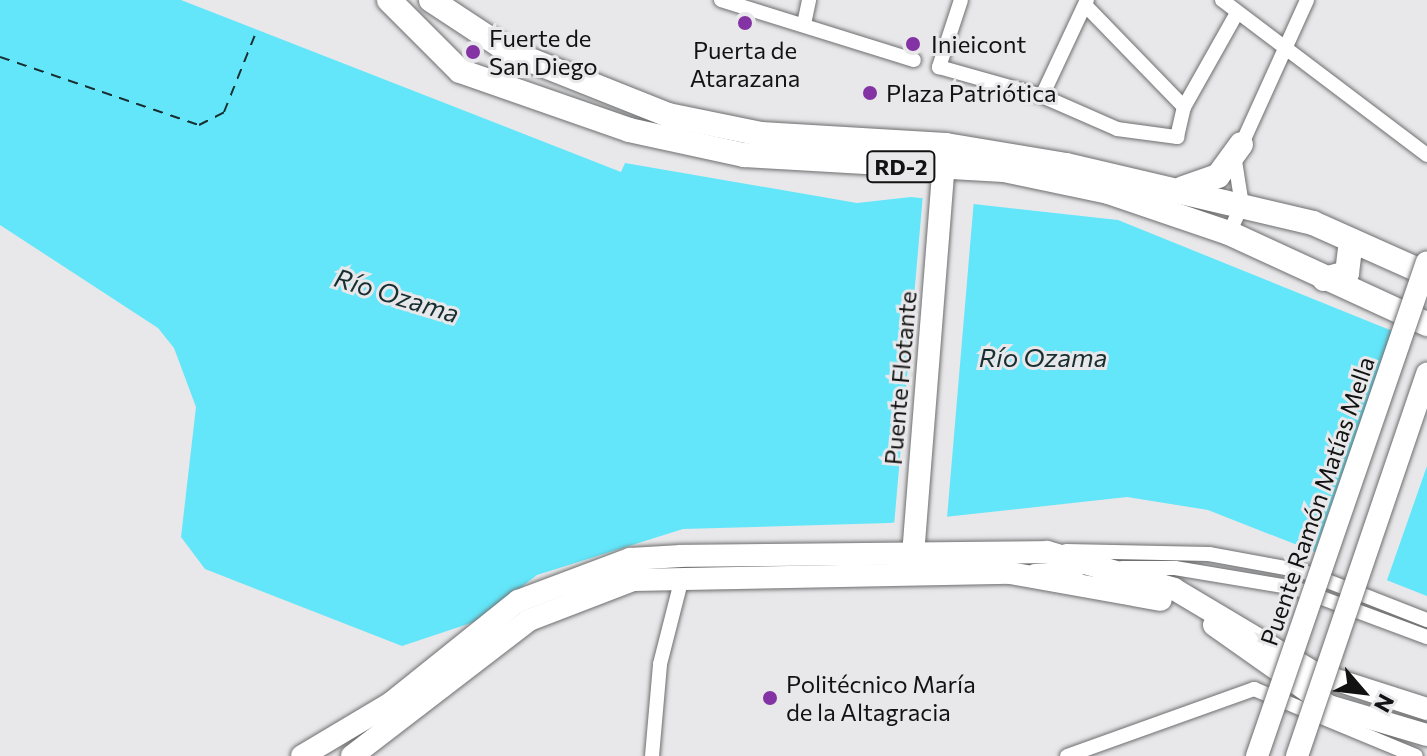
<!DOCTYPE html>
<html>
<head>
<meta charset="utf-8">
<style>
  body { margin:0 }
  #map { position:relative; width:1427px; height:756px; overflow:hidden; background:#e8e8ea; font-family:Commissioner,sans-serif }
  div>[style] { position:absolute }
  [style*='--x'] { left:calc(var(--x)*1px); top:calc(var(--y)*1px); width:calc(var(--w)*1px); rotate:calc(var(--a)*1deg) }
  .water>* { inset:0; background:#63e6f9 }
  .pier>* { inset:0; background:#e8e8ea }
  .ferry>* { height:2px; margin-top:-1px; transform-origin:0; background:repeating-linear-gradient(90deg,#182f32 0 10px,transparent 0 18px) }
  .roads { filter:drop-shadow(0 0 2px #6d6e6f) drop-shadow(0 0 2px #6d6e6f) }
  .street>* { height:14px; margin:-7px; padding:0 7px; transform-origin:7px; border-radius:7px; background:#fff }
  .secondary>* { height:22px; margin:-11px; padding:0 11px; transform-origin:11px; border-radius:11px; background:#fff }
  .primary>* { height:24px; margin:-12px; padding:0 12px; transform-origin:12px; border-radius:12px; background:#fff }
  .bridges { filter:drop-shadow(0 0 2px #6d6e6f) drop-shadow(0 0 2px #6d6e6f) }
  .secondary-bridge>* { height:22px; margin:-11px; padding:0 11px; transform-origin:11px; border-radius:11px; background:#fff }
  .dots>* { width:22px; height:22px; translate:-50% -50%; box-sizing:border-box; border:4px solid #e8e8ea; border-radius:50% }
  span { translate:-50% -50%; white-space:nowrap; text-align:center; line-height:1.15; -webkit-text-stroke:6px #e8e8ea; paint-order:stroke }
  .shield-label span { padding:2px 6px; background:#e8e8ea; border:2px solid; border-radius:6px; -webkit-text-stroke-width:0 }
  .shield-label { font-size:22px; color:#121213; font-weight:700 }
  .poi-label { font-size:24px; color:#121213 }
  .left { translate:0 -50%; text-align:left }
  .street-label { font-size:24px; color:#121213 }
  .water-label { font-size:26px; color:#182f32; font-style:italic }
  .north { position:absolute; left:1323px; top:652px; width:80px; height:80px; -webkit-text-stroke:6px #e8e8ea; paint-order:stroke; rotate:118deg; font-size:22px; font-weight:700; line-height:32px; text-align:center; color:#121213 }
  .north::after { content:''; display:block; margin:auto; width:28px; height:36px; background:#121213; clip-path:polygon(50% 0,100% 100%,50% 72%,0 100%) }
</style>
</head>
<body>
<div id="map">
  <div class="water">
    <i style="clip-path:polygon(0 0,181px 0,621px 172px,625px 163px,857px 203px,911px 197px,1118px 220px,1427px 345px,1427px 596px,1208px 510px,1127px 497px,889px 523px,683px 529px,537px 575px,477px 621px,402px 646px,205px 569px,181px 537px,196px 407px,174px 348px,158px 328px,0 225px)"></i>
  </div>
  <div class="pier">
    <i style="clip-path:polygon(923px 194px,974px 199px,947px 518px,894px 526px)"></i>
    <i style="clip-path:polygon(1393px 331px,1427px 341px,1427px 466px,1386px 583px,1315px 551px)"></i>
  </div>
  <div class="ferry">
    <i style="--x:0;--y:57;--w:210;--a:18.9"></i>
    <i style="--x:199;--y:125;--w:28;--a:-27"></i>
    <i style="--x:224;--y:112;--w:88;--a:-68.1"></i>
  </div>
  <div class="roads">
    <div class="street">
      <i style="--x:721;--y:0;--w:202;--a:17.3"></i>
      <i style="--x:961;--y:0;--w:71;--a:108.2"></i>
      <i style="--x:939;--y:67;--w:107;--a:15.7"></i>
      <i style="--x:1042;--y:96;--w:82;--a:23.7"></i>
      <i style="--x:1117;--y:129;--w:61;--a:7.6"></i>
      <i style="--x:1177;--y:137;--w:31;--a:-77"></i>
      <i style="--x:1184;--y:107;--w:142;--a:-134.1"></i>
      <i style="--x:1222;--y:0;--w:257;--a:37.1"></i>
      <i style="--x:804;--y:24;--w:25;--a:-78"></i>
      <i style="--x:1042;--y:96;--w:106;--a:-64.9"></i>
      <i style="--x:1184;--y:107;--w:108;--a:-60.6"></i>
      <i style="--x:1240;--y:148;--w:162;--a:-65.6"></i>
      <i style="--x:1229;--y:233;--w:31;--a:-65"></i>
      <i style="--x:1242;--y:205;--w:45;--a:-99"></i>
      <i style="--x:1066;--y:551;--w:143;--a:1.2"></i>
      <i style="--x:1209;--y:554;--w:95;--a:10.4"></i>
      <i style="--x:1302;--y:571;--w:134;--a:21.4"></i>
      <i style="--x:1122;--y:568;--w:53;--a:0"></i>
      <i style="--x:1175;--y:568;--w:122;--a:9.5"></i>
      <i style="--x:1295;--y:588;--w:141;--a:20.4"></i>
      <i style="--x:1034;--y:571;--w:47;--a:-3.7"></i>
      <i style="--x:652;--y:756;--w:92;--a:-85"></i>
      <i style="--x:660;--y:664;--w:89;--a:-75.7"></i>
      <i style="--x:1067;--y:756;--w:199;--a:-19.7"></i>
      <i style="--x:1254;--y:689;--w:175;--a:22.5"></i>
    </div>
    <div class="secondary">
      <i style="--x:912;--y:568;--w:417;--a:-85.5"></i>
      <i style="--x:1214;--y:625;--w:141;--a:35.2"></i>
      <i style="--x:1329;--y:706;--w:102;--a:16.5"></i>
      <i style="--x:302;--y:756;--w:104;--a:-30.8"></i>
      <i style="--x:391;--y:703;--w:163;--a:-38.8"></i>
      <i style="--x:518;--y:601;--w:120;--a:-20.6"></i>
      <i style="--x:630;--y:559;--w:51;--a:-3.4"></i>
      <i style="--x:681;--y:556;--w:366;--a:-0.6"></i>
      <i style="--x:1047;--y:552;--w:132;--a:16.2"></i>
      <i style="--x:1174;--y:589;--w:164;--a:30.8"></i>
      <i style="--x:1315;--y:673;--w:118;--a:17.8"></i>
      <i style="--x:352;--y:756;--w:223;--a:-37.5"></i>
      <i style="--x:529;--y:620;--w:111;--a:-21"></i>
      <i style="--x:633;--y:580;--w:377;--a:-1.1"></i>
      <i style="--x:1010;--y:573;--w:153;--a:10.1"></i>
    </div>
    <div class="primary">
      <i style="--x:389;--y:0;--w:100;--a:45"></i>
      <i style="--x:460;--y:71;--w:179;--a:19.2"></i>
      <i style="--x:629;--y:130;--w:118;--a:12.3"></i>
      <i style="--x:744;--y:155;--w:260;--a:3.3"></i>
      <i style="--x:1004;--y:170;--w:106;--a:11.9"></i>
      <i style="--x:1108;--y:192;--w:128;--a:18.7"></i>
      <i style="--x:1229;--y:233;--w:218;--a:24.7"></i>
      <i style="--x:431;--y:0;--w:95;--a:33.4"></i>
      <i style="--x:510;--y:52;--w:170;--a:21.7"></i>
      <i style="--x:668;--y:115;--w:95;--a:11.5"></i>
      <i style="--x:761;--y:134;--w:185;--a:3.4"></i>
      <i style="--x:946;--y:145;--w:122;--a:9.5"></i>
      <i style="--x:1066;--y:165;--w:254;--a:13.2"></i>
      <i style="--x:1313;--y:223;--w:125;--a:24.1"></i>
      <i style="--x:1183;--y:188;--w:37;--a:-19"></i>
      <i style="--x:1218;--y:176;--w:39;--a:-54"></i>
      <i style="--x:1324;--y:279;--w:24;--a:-15"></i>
      <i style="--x:1347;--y:273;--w:33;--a:-83"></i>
    </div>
  </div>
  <div class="bridges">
    <div class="secondary-bridge">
      <i style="--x:1257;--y:756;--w:522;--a:-71.01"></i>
      <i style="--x:1297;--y:756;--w:404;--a:-71.2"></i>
    </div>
  </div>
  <div class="dots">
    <i style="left:745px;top:23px;background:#8333a3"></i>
    <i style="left:913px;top:44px;background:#8333a3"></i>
    <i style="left:473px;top:52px;background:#8333a3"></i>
    <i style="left:870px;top:93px;background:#8333a3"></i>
    <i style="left:770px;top:698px;background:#8333a3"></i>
  </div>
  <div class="shield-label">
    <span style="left:901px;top:167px">RD-2</span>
  </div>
  <div class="poi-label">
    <span class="left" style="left:489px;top:52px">Fuerte de<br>San Diego</span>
    <span class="left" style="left:931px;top:44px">Inieicont</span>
    <span style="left:745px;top:64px">Puerta de<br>Atarazana</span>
    <span class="left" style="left:886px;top:93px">Plaza Patriótica</span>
    <span class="left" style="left:786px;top:698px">Politécnico María<br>de la Altagracia</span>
  </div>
  <div class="street-label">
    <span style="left:900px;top:378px;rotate:-85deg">Puente Flotante</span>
    <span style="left:1317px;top:501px;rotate:-71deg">Puente Ramón Matías Mella</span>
  </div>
  <div class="water-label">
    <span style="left:397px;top:295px;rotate:17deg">Río Ozama</span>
    <span style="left:1043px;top:357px">Río Ozama</span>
  </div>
  <div class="north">N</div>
</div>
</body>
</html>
